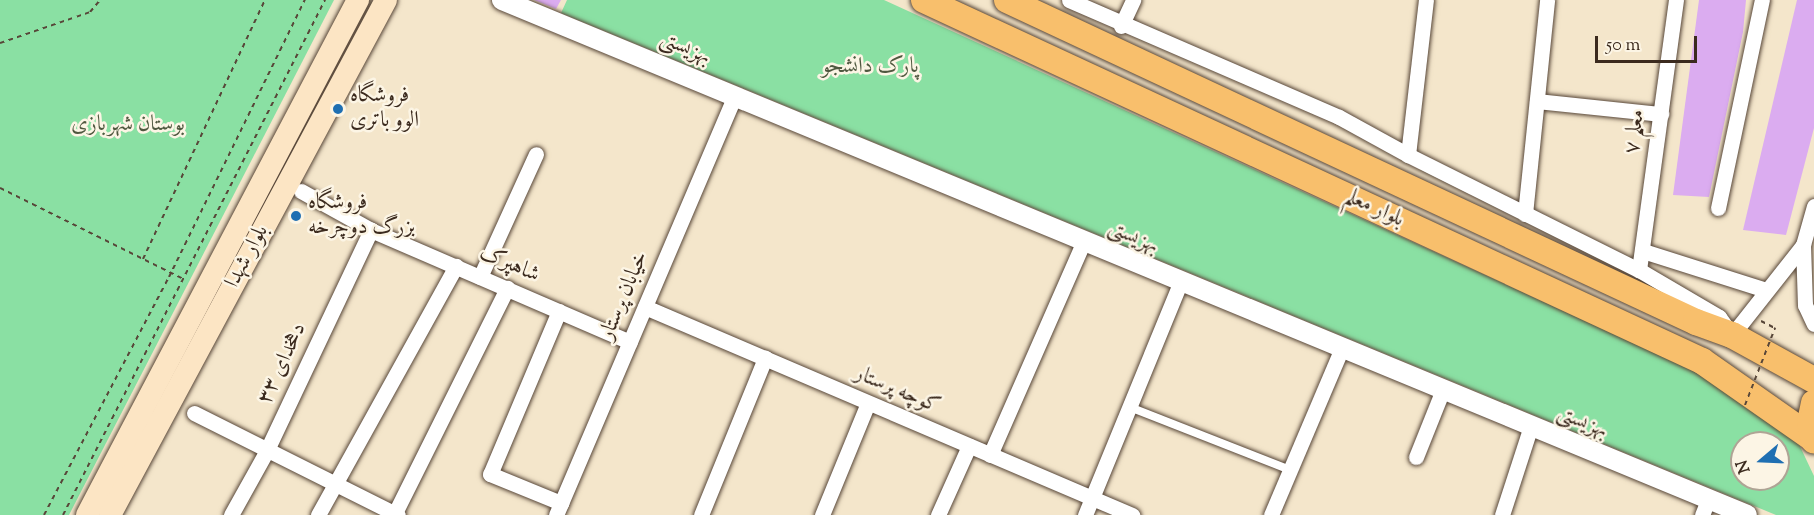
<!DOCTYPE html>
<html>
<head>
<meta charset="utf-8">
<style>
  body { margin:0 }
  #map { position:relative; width:1814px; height:515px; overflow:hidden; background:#f4e6cb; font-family:"Sorts Mill Goudy",Amiri,serif }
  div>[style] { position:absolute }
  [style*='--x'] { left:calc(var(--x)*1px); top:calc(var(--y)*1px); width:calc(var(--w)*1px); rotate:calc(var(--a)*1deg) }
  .green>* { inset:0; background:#8ae0a3 }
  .building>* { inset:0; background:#dbacf0 }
  .path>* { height:2px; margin-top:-1px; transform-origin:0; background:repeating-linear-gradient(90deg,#574638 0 4.5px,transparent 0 9px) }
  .roads { filter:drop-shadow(0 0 2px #574638) drop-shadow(0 0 2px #574638) }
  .service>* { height:8px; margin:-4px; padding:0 4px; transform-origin:4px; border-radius:4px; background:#fff }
  .minor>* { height:15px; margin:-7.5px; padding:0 7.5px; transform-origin:7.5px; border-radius:7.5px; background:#fff }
  .tertiary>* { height:20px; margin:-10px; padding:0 10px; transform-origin:10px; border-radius:10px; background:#fff }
  .secondary>* { height:22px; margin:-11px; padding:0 11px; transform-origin:11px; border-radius:11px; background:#fce5c4 }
  .primary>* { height:26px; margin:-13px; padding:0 13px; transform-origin:13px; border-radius:13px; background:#f8bf6c }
  .path-bridge>* { height:2px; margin-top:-1px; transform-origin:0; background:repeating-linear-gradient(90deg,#574638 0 4.5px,transparent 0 9px) }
  .dots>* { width:16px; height:16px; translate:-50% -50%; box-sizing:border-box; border:3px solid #fcf5e5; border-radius:50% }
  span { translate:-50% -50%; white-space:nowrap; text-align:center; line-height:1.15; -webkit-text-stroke:5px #fcf5e5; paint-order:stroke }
  .street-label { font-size:22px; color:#3b2a1e }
  .park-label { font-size:22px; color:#4f583f }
  .poi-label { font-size:22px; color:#3b2a1e }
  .left { translate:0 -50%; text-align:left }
  .north { position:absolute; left:1730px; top:431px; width:60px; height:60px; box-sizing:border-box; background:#fcf5e5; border:2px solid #afa495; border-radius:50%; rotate:251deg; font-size:16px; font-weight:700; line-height:24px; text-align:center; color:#3b2a1e }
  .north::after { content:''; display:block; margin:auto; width:21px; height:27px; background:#1f6fb2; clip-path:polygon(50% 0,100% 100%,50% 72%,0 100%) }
  .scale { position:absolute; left:1595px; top:36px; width:102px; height:27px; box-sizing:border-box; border:3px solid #3b2a1e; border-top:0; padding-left:8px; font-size:18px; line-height:21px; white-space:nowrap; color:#3b2a1e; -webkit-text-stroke:4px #fcf5e5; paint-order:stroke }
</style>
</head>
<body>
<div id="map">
  <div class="green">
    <i style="clip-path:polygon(0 0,334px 0,69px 515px,0 515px)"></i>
    <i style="clip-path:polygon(evenodd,567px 0,884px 0,1699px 373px,1797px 440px,1814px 476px,1814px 515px,1776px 515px,561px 13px,567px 0,1742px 443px,1778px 443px,1778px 479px,1742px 479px,1742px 443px)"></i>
  </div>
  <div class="building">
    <i style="clip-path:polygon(534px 0,561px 0,556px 9px)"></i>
    <i style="clip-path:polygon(1699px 0,1746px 0,1743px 32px,1709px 197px,1673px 195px)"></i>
    <i style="clip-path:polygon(1797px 0,1814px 0,1814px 128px,1786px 235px,1743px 230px)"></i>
  </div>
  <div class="path">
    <i style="--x:0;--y:43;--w:95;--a:-19"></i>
    <i style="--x:90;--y:12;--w:16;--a:-50"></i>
    <i style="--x:0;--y:188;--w:204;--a:26.4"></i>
    <i style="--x:143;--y:259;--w:286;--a:-64.8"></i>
    <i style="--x:1761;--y:321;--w:16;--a:27"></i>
    <i style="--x:44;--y:515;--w:269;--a:-62.3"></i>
    <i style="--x:169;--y:277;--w:309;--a:-63.9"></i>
    <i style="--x:63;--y:515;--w:578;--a:-63.04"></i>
  </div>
  <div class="roads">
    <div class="service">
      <i style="--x:1132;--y:408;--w:168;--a:21.4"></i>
    </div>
    <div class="minor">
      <i style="--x:1069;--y:0;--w:294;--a:23.4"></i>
      <i style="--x:1339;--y:117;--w:79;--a:28.8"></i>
      <i style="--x:1408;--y:155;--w:258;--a:26.5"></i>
      <i style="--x:1639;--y:270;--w:93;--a:30.4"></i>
      <i style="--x:1719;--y:317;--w:22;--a:54"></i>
      <i style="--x:1732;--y:335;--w:115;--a:-51.7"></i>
      <i style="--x:1121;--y:26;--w:29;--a:-65"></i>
      <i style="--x:1537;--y:101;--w:125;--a:6"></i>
      <i style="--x:1408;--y:155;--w:156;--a:-83.4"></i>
      <i style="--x:301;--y:191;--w:80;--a:29.1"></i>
      <i style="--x:371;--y:230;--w:282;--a:23.4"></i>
      <i style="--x:1814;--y:206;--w:41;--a:105.8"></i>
      <i style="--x:1803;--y:245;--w:60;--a:88.1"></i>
      <i style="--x:1805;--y:305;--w:21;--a:65"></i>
      <i style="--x:1718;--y:208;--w:213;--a:-78.1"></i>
      <i style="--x:1525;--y:214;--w:215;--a:-84.1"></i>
      <i style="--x:1643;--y:251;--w:129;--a:17.6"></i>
      <i style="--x:1639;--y:270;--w:273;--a:-82.2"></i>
      <i style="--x:480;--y:277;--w:135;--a:-65.5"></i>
      <i style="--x:645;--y:307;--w:530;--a:23.13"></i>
      <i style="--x:559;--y:311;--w:177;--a:112.9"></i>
      <i style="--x:490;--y:474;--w:77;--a:22.2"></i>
      <i style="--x:194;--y:413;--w:228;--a:26.6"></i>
      <i style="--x:990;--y:455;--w:232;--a:-66.3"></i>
      <i style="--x:1416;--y:457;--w:70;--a:-68.2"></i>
      <i style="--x:231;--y:515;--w:72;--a:-60.9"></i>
      <i style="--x:266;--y:452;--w:246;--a:-64.7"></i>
      <i style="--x:318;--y:515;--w:285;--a:-61"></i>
      <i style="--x:394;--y:515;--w:254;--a:-63.5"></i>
      <i style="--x:556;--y:515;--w:456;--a:-66.9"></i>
      <i style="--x:701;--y:515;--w:170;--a:-67.8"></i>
      <i style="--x:822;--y:515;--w:121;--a:-67.7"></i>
      <i style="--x:938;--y:515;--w:76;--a:-65.8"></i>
      <i style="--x:1085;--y:515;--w:251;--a:-67.7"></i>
      <i style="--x:1271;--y:515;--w:179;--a:-67"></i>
      <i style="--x:1502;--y:515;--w:90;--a:-72"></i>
      <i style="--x:1702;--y:515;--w:16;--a:-68"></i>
    </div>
    <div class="tertiary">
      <i style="--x:502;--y:0;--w:1347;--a:22.47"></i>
    </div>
    <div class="secondary">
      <i style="--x:87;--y:515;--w:582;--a:-62.25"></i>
      <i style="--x:110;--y:515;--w:584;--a:-61.81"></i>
    </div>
    <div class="primary">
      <i style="--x:924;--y:0;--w:858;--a:24.89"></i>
      <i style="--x:1702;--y:361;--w:134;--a:35"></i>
      <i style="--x:1007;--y:0;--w:761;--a:25.05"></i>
      <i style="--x:1696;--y:322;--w:38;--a:20"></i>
      <i style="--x:1732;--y:335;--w:94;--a:28.8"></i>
      <i style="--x:1814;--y:403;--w:19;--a:102"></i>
      <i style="--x:1810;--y:422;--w:19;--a:78"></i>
    </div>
  </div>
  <div class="path-bridge">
    <i style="--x:1745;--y:405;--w:83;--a:-68.7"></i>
  </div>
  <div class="dots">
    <i style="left:338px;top:109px;background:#1f6fb2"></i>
    <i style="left:296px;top:216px;background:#1f6fb2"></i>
  </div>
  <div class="street-label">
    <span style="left:685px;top:49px;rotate:23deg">بهزیستی</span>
    <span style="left:1636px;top:132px;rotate:-83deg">معلم ۷</span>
    <span style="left:1374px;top:209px;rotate:25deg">بلوار معلم</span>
    <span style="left:1133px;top:238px;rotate:23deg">بهزیستی</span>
    <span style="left:248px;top:257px;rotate:-62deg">بلوار شهدا</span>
    <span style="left:509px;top:265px;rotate:23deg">شاهپرک</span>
    <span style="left:625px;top:296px;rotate:-67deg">خیابان پرستار</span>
    <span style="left:283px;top:364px;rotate:-65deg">دهخدای ۳۳</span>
    <span style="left:897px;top:391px;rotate:23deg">کوچه پرستار</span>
    <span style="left:1582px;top:423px;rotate:22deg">بهزیستی</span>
  </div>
  <div class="park-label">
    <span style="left:870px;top:68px">پارک دانشجو</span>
    <span style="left:128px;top:126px">بوستان شهربازی</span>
  </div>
  <div class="poi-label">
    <span class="left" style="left:350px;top:109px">فروشگاه<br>الوو باتری</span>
    <span class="left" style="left:308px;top:216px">فروشگاه<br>بزرگ دوچرخه</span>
  </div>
  <div class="north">N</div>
  <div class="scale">50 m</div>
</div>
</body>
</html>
